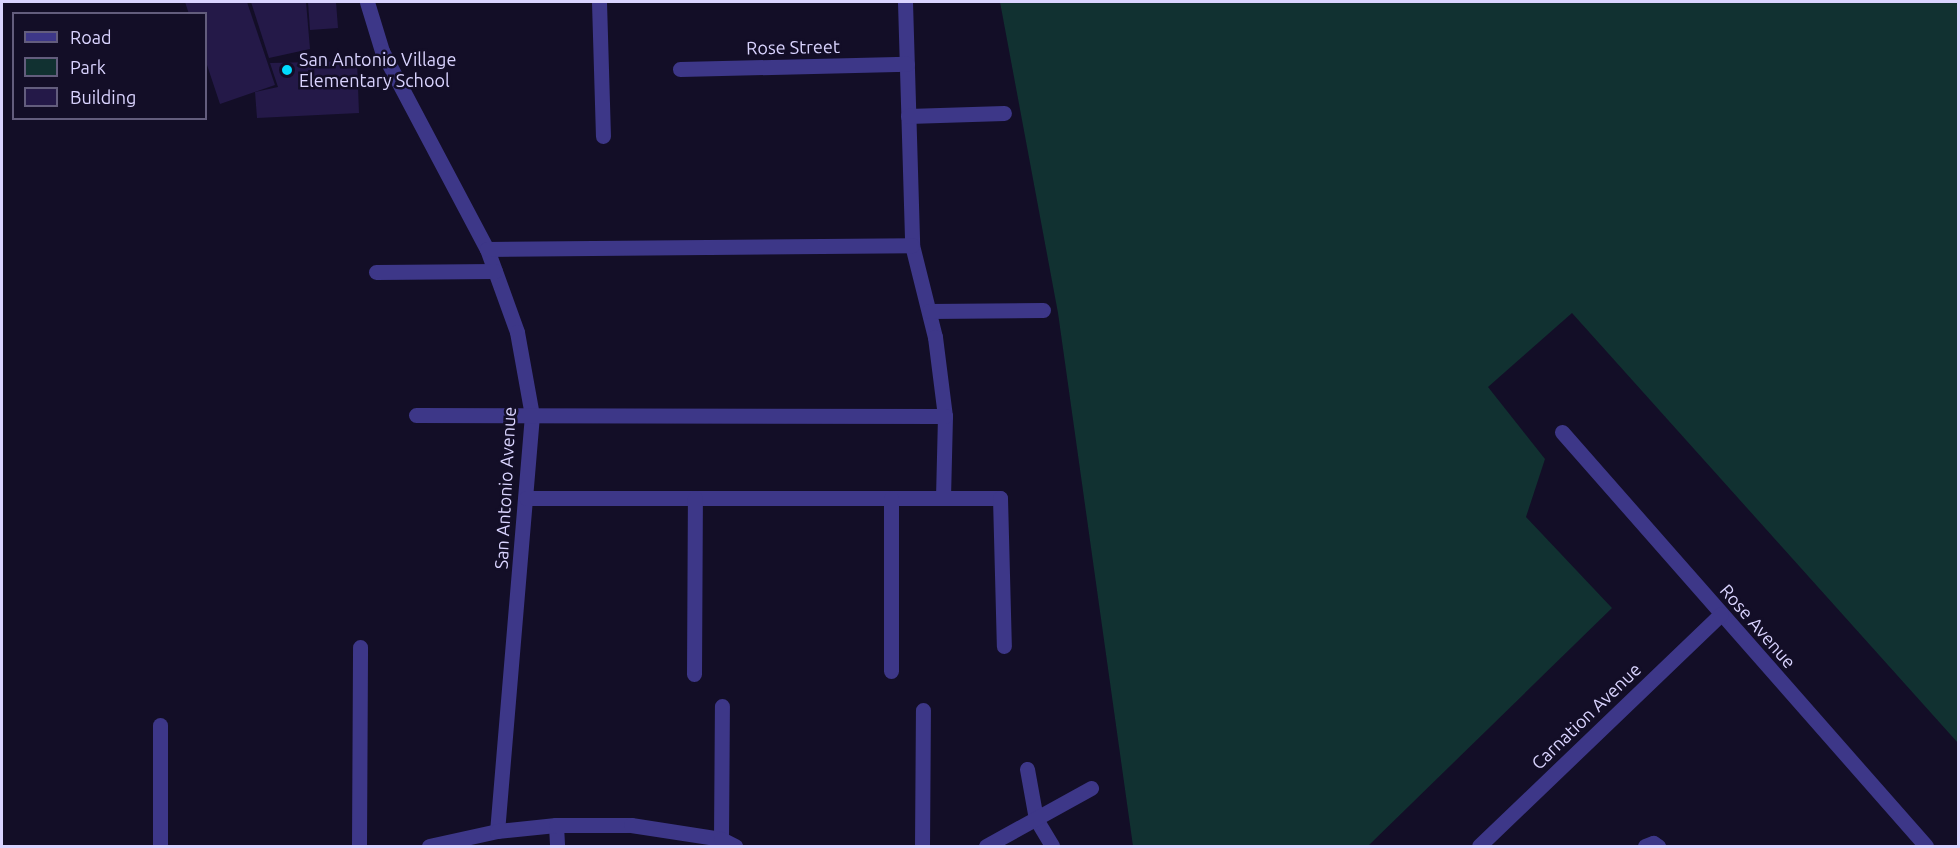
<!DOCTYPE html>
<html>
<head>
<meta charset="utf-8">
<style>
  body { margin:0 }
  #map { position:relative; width:1960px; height:848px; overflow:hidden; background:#130e27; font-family:Ubuntu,sans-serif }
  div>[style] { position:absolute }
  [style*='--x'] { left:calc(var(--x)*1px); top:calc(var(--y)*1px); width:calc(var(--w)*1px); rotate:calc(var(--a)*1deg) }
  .green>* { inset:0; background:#113131 }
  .building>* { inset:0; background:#241948 }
  .minor>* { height:15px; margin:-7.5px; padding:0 7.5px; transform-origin:7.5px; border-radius:7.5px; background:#3d3788 }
  .dots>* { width:16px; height:16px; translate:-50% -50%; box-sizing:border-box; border:3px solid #130e27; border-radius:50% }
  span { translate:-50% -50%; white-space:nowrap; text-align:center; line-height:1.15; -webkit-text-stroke:5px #130e27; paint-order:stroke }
  .street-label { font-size:18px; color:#dad4ff }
  .poi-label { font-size:18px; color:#dad4ff }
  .left { translate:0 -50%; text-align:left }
  .frame { position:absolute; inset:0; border:3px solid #dad4ff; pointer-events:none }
  .legend { position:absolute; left:12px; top:12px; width:195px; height:108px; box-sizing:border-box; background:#130e27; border:2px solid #635d7d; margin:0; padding:8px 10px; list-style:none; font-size:18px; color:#dad4ff }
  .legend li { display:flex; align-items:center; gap:12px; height:30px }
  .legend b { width:30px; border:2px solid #635d7d }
</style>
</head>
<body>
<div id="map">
  <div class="green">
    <i style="clip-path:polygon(1000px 2px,1958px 2px,1958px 743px,1572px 313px,1488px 387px,1545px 459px,1526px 517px,1612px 608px,1368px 846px,1133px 846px,1058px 313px)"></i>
  </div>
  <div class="building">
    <i style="clip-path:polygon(185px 2px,247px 2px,275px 85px,220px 104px,206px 62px,206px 14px,189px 14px)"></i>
    <i style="clip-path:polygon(251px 2px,306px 2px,310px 49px,269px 58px)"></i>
    <i style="clip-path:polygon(308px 2px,336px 2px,338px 28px,310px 30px)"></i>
    <i style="clip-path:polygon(357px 61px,359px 113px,257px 118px,255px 92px,278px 87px,270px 63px)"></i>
  </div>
  <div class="minor">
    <i style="--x:367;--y:2;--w:51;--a:73"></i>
    <i style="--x:382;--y:51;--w:224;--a:62.1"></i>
    <i style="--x:487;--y:249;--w:88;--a:70.1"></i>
    <i style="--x:517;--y:332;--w:84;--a:79.8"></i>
    <i style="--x:532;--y:415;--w:417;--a:94.8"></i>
    <i style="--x:599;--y:2;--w:134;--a:88.3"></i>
    <i style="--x:905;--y:2;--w:243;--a:88.3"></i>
    <i style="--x:912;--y:245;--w:95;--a:76"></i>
    <i style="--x:935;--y:337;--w:80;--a:82.8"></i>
    <i style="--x:945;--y:416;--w:82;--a:91.4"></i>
    <i style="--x:680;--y:69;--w:227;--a:-1.3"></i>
    <i style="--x:908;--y:116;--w:96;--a:-1.8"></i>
    <i style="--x:487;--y:249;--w:425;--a:-0.5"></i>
    <i style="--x:376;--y:272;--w:119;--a:-0.5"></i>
    <i style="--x:929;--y:311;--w:114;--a:-0.5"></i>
    <i style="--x:416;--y:415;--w:529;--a:0.11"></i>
    <i style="--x:1562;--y:432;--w:551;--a:48.68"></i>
    <i style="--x:526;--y:498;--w:474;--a:0"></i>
    <i style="--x:1000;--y:498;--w:148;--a:88.5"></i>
    <i style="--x:891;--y:498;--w:173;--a:90"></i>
    <i style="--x:694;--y:674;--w:176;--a:-89.7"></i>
    <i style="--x:160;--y:725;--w:121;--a:90"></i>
    <i style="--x:1027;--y:769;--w:51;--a:79.8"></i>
    <i style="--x:1036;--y:819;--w:31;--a:59"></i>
    <i style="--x:556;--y:825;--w:21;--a:87"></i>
    <i style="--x:721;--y:839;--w:133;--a:-89.6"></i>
    <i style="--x:359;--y:846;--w:199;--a:-89.7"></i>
    <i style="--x:429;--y:846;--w:70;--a:-12.4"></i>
    <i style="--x:497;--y:831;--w:59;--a:-5.8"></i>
    <i style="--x:556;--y:825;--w:75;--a:0"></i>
    <i style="--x:631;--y:825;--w:91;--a:8.8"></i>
    <i style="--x:721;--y:839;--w:16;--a:27"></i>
    <i style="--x:922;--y:846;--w:136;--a:-89.6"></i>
    <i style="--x:986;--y:846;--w:120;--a:-28.9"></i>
    <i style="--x:1479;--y:846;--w:335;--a:-43.8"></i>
    <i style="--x:1645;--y:846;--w:9;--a:-21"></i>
    <i style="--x:1653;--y:843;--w:6;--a:31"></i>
  </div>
  <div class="dots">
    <i style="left:287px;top:70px;background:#00dcff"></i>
  </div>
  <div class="street-label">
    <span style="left:793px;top:47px;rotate:-1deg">Rose Street</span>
    <span style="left:505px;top:488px;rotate:-87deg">San Antonio Avenue</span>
    <span style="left:1758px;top:626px;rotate:49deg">Rose Avenue</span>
    <span style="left:1586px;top:716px;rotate:-44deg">Carnation Avenue</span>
  </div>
  <div class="poi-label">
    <span class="left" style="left:299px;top:70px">San Antonio Village<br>Elementary School</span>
  </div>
  <div class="frame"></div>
  <ul class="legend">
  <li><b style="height:8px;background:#3d3788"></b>Road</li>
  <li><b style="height:16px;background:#113131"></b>Park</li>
  <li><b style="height:16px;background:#241948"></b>Building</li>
  </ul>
</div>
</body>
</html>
